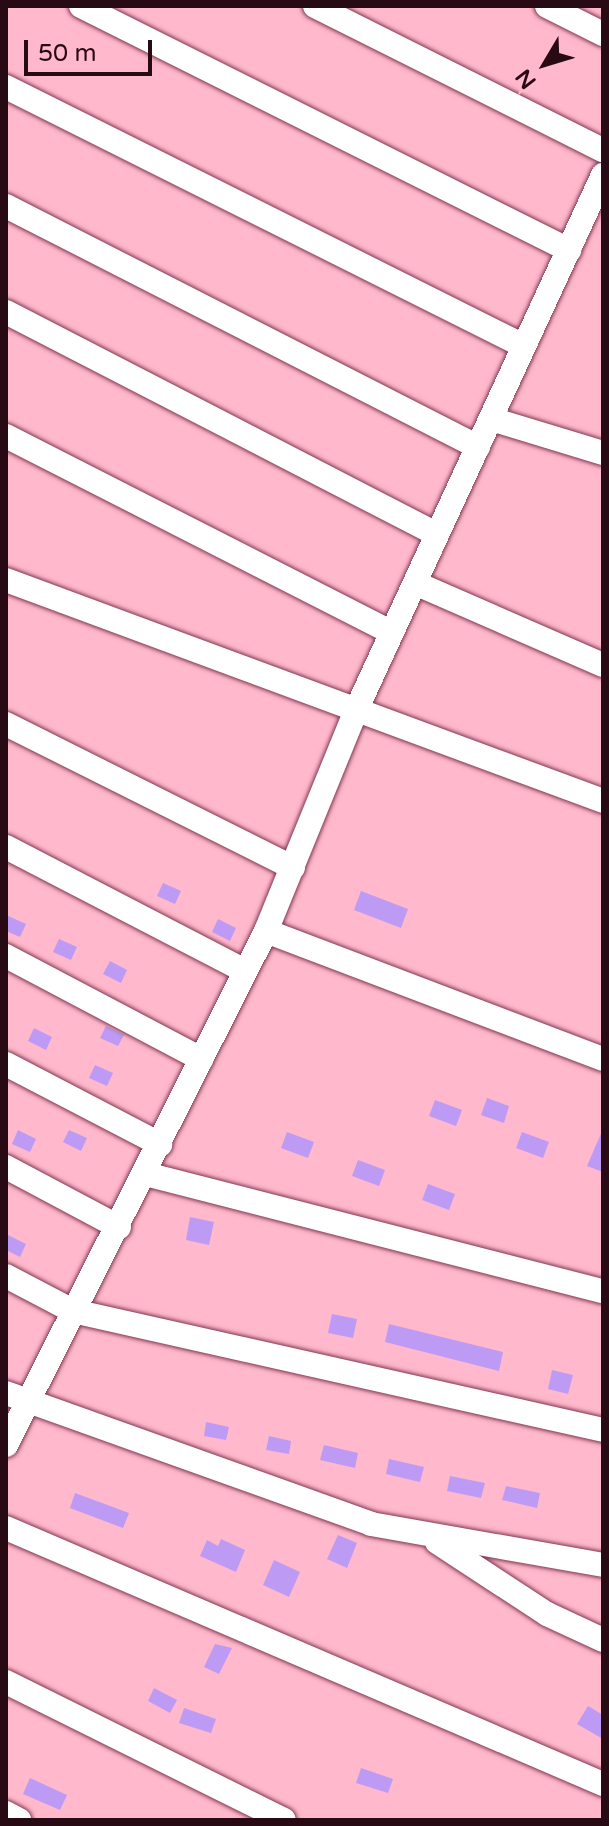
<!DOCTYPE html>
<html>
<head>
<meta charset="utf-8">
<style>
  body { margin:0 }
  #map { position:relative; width:609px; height:1826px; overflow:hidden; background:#ffb8cc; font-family:"Varela Round",sans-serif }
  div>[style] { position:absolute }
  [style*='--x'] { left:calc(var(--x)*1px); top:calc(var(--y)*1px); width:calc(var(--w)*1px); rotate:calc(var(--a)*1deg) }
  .building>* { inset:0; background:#bd9bf5 }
  .roads { filter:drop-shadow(0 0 2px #813750) drop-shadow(0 0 2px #813750) }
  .minor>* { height:24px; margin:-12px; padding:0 12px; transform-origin:12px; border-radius:12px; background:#fff }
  span { translate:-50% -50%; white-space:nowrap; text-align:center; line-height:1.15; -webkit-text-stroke:6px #ffb8cc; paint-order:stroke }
  .frame { position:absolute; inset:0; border:8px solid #280a14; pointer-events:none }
  .north { position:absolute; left:505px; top:24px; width:80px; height:80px; -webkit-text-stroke:6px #ffb8cc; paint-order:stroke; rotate:232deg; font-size:22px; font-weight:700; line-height:32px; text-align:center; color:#280a14 }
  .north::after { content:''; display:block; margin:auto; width:28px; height:36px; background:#280a14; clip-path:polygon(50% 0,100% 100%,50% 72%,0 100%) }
  .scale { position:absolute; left:24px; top:40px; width:128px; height:36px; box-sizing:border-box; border:4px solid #280a14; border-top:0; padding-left:10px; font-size:24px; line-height:28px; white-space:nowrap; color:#280a14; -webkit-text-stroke:6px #ffb8cc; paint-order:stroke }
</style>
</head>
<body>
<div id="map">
  <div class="building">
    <i style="clip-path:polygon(163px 883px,181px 891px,175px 904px,157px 896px)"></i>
    <i style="clip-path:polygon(361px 891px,408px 909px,401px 928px,354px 910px)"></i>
    <i style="clip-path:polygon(6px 915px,26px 924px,20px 937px,6px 931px)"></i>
    <i style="clip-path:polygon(218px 919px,236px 928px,230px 941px,212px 932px)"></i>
    <i style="clip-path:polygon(59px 939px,77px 947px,71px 960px,53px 952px)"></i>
    <i style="clip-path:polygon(110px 961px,127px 970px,121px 983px,103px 974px)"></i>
    <i style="clip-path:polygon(106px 1026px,124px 1035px,118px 1046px,100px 1038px)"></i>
    <i style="clip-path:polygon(34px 1028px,52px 1037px,46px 1050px,28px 1041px)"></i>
    <i style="clip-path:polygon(95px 1065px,113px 1073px,107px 1086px,89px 1078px)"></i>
    <i style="clip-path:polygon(487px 1098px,509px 1106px,504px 1123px,481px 1115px)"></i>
    <i style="clip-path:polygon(435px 1100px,462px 1110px,456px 1126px,429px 1116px)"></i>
    <i style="clip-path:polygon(603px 1129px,603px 1172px,587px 1166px)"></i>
    <i style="clip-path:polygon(18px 1130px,36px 1139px,30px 1152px,12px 1144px)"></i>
    <i style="clip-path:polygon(69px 1130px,87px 1138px,81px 1151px,63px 1142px)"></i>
    <i style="clip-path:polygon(287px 1132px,314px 1142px,308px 1158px,281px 1148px)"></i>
    <i style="clip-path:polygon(522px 1132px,549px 1142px,543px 1158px,516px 1148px)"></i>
    <i style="clip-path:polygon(358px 1160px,385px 1170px,379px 1186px,352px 1176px)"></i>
    <i style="clip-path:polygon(428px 1184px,455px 1194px,449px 1210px,422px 1200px)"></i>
    <i style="clip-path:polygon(190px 1217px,214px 1222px,209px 1245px,186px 1240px)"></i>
    <i style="clip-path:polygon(6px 1234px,26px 1244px,20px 1257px,6px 1250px)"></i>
    <i style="clip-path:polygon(332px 1314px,357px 1319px,353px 1338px,328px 1333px)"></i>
    <i style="clip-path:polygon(389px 1324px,503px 1352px,499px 1371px,385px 1342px)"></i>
    <i style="clip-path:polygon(552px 1370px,573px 1375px,568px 1394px,548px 1389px)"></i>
    <i style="clip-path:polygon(206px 1422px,229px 1427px,226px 1440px,204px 1436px)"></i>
    <i style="clip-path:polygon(269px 1436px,291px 1441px,289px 1454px,266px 1450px)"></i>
    <i style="clip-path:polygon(324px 1445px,358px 1453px,355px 1468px,320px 1460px)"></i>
    <i style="clip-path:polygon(389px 1459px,424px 1467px,420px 1482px,386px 1474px)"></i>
    <i style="clip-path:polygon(450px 1476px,485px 1483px,481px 1498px,447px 1491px)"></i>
    <i style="clip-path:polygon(506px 1486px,540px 1493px,537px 1508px,502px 1500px)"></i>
    <i style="clip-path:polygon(75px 1493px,129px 1513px,123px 1528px,70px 1508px)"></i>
    <i style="clip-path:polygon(338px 1535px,357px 1543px,347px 1568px,327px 1559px)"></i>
    <i style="clip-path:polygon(221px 1539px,245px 1550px,236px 1572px,200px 1556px,207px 1540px,218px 1546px)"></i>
    <i style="clip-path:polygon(274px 1560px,300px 1572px,289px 1597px,263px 1585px)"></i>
    <i style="clip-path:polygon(215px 1644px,232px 1648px,219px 1674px,204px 1667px)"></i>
    <i style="clip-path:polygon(154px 1688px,177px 1700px,170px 1713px,148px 1701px)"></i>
    <i style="clip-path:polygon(588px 1706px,603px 1715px,603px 1739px,577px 1724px)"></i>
    <i style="clip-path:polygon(184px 1708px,216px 1719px,211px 1733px,179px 1723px)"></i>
    <i style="clip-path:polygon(361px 1768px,393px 1779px,388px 1793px,356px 1783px)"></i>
    <i style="clip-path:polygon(30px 1778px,67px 1795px,60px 1810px,23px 1794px)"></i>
  </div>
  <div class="roads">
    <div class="minor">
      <i style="--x:81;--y:6;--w:546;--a:26.57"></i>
      <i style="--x:315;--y:6;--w:322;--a:26.6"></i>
      <i style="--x:547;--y:6;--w:63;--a:26.6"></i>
      <i style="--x:6;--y:87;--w:579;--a:26.57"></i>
      <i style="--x:6;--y:206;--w:530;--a:27.05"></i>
      <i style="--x:6;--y:312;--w:485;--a:27.3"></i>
      <i style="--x:491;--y:419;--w:117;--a:16.9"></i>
      <i style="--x:6;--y:436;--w:433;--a:27"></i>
      <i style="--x:6;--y:580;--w:637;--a:20.31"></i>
      <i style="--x:415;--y:583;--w:205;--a:23.6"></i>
      <i style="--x:6;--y:724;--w:321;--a:26.6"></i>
      <i style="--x:6;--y:847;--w:269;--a:27.4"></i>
      <i style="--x:266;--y:931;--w:360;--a:20.8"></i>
      <i style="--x:6;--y:956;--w:221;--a:27.8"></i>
      <i style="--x:6;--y:1064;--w:174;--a:27.5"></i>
      <i style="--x:6;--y:1167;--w:128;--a:28"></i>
      <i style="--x:146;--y:1174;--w:472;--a:14.4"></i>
      <i style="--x:6;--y:1276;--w:76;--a:27.6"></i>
      <i style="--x:73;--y:1311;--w:543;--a:12.65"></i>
      <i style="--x:6;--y:1393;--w:388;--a:19.7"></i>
      <i style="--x:371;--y:1524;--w:236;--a:10"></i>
      <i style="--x:6;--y:1445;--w:576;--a:-63.17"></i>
      <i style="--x:266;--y:931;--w:243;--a:-67.8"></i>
      <i style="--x:358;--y:706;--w:585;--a:-65.23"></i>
      <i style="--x:6;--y:1528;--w:650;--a:23.21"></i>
      <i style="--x:437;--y:1542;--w:131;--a:33.2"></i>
      <i style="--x:547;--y:1614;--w:62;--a:24.9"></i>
      <i style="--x:6;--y:1682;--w:310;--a:26.4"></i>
      <i style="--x:6;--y:1813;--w:15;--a:28"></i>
    </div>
  </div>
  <div class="frame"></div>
  <div class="north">N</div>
  <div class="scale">50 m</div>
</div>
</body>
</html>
